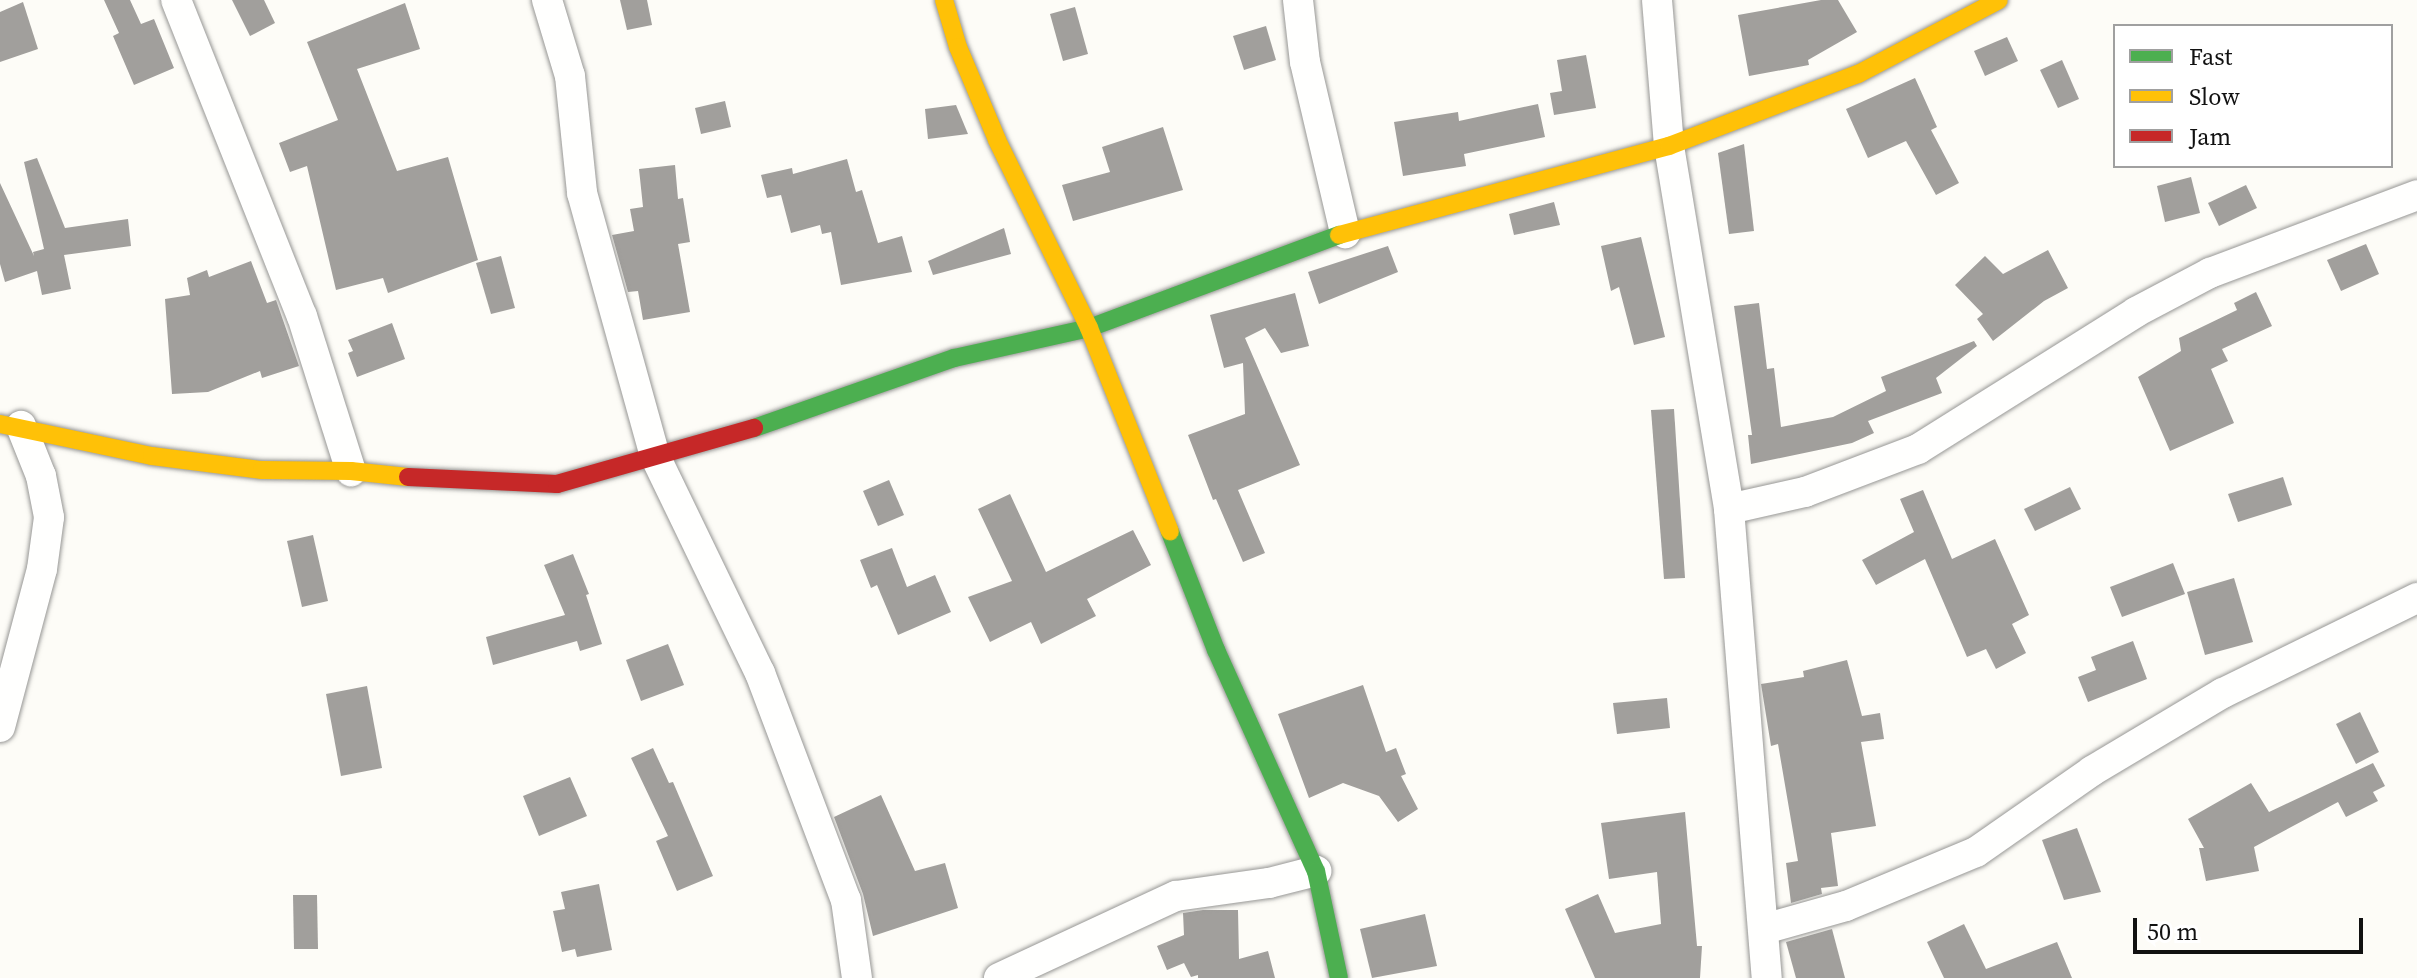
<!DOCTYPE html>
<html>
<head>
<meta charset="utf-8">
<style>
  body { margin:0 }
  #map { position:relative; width:2417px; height:978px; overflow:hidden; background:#fdfcf7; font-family:"Source Serif 4",serif }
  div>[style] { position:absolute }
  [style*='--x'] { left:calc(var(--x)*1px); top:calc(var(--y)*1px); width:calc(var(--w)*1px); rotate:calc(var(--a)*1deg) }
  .building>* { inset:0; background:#a19f9c }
  .roads { filter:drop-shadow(0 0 2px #979795) drop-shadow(0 0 2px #979795) }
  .street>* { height:30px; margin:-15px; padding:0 15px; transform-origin:15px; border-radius:15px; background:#fffffe }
  .fast>* { height:18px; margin:-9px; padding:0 9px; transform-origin:9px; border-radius:9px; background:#4caf50 }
  .slow>* { height:18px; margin:-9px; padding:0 9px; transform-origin:9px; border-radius:9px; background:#ffc107 }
  .jam>* { height:18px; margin:-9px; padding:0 9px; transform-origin:9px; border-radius:9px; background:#c62828 }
  span { translate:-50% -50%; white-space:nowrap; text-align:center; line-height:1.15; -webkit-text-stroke:8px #fff; paint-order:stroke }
  .legend { position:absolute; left:2113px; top:24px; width:280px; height:144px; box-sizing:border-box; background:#fff; border:2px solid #a0a0a0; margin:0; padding:10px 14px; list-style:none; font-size:24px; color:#111 }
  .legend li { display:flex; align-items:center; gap:16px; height:40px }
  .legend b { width:40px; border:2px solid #a0a0a0 }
  .scale { position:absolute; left:2133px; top:918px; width:230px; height:36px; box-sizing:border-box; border:4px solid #111; border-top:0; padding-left:10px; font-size:24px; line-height:28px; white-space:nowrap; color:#111; -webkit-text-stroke:6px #fff; paint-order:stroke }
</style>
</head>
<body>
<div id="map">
  <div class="building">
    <i style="clip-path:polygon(104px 0,130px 0,141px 24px,154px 19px,174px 68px,134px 85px,113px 36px,119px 33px)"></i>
    <i style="clip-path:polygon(232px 0,264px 0,275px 23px,250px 36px)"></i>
    <i style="clip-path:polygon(620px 0,647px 0,652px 25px,627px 30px)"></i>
    <i style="clip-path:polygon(1821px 0,1838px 0,1857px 32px,1808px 60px,1809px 65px,1749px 76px,1738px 15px)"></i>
    <i style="clip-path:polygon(23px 2px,38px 49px,0 62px,0 12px)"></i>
    <i style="clip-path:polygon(405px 3px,420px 49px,357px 69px,397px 171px,448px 157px,478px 260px,388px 293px,383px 278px,336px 290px,307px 166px,290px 172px,279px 143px,338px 120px,307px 42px)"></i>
    <i style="clip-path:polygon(1075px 7px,1088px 54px,1063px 61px,1050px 14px)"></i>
    <i style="clip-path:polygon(1266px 26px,1276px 60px,1244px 70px,1233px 36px)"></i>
    <i style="clip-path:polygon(2007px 37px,2018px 61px,1985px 76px,1974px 51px)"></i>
    <i style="clip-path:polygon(1586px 55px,1596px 108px,1554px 115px,1550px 93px,1562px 91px,1557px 60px)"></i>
    <i style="clip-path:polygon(2062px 60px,2079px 99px,2058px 108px,2040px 70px)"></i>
    <i style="clip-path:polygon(1915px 78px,1937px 127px,1931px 130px,1959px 183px,1936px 195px,1906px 141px,1868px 158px,1846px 109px)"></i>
    <i style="clip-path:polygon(725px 101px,731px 127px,701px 134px,695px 108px)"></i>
    <i style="clip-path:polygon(1538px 104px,1545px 137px,1464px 154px,1466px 166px,1403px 176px,1394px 122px,1458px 112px,1459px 121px)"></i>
    <i style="clip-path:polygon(956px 105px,968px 134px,928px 139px,925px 109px)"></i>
    <i style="clip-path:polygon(1163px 127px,1183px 190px,1073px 221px,1062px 185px,1110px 172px,1102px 147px)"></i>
    <i style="clip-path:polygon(1744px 144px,1754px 231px,1729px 234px,1718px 153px)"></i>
    <i style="clip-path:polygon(37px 158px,65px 228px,128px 219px,131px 246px,64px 255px,71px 289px,42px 295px,37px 271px,5px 282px,0 264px,0 183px,34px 256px,33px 252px,44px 249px,24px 162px)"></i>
    <i style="clip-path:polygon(847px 159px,856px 192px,862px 190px,878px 243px,902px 236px,912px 272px,841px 285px,831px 232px,822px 234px,820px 225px,791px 233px,781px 195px,767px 198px,761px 175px,792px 168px,793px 174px)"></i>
    <i style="clip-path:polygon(675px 165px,678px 199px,683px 198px,690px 242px,678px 244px,690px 312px,643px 320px,638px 291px,628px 292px,612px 235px,634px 231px,630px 209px,643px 207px,639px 169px)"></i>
    <i style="clip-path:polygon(2191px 177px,2200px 213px,2165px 222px,2157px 186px)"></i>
    <i style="clip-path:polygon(2246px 185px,2257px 208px,2219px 226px,2208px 203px)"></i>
    <i style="clip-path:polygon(1554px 202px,1560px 225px,1514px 235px,1509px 214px)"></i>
    <i style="clip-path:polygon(1004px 228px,1011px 254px,933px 275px,928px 261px)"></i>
    <i style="clip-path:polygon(1641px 237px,1665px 337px,1634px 345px,1619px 287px,1611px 291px,1601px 246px)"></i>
    <i style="clip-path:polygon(2366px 244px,2379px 274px,2341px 291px,2327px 260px)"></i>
    <i style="clip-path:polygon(1388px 246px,1398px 272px,1319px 304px,1308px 272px)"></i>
    <i style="clip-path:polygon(2048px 250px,2068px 288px,2044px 301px,1993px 341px,1977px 319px,1983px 314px,1955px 285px,1985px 256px,2003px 274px)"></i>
    <i style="clip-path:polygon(501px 256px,515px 308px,491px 314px,476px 263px)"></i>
    <i style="clip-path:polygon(251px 261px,267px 303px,276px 300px,299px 366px,262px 378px,260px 371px,208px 392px,172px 394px,165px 299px,190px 295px,187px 278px,207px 270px,209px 277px)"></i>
    <i style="clip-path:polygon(2256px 292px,2272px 326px,2222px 349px,2228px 361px,2211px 369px,2234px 423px,2170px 451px,2138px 377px,2181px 351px,2179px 338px,2237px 310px,2234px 303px)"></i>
    <i style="clip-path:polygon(1295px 293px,1309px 346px,1281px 353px,1265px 328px,1245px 338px,1300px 465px,1238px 490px,1265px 553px,1243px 562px,1216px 499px,1213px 500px,1188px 435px,1245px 414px,1243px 363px,1224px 368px,1210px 315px)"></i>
    <i style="clip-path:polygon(1759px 303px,1767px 369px,1774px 368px,1781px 427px,1833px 417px,1886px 391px,1881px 377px,1974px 341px,1977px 346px,1936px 378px,1942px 393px,1868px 421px,1874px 433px,1852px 443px,1751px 464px,1748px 435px,1752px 435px,1734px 306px)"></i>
    <i style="clip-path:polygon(392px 323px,405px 359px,357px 377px,348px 353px,353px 351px,348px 340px)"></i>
    <i style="clip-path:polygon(1674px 409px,1685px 578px,1664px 579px,1651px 410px)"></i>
    <i style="clip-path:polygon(2283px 477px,2292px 505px,2238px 522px,2228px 494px)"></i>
    <i style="clip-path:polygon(889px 480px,904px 515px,878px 526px,863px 491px)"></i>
    <i style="clip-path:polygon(2070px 487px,2081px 509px,2035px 531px,2024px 509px)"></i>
    <i style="clip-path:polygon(1923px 490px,1952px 559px,1995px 539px,2029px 615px,2012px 624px,2026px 653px,1996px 669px,1986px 649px,1967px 657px,1925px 559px,1876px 585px,1862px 560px,1914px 532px,1900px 499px)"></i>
    <i style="clip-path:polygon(1010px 494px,1046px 572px,1133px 530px,1151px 565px,1087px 599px,1096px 616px,1041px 644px,1031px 622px,990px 642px,968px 597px,1012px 581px,978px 509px)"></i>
    <i style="clip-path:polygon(313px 535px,328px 601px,302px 607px,287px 541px)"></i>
    <i style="clip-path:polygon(892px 548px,907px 587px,935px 575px,951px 612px,898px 635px,877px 585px,871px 588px,860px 560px)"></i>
    <i style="clip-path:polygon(573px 554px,589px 594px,586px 595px,602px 644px,580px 651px,577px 641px,493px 665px,486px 637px,565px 615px,544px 565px)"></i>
    <i style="clip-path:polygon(2173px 563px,2185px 594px,2122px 617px,2110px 587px)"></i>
    <i style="clip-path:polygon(2234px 578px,2253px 642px,2205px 655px,2187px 592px)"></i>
    <i style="clip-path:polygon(2133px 641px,2147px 679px,2088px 702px,2078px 677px,2096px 670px,2091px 657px)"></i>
    <i style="clip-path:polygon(668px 644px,684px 685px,641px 701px,626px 660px)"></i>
    <i style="clip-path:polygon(1847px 660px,1862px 716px,1880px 713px,1884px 739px,1861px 742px,1876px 826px,1831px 833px,1838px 886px,1821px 888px,1822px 894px,1791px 903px,1786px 863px,1798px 861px,1778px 744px,1771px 746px,1761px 684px,1804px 677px,1803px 671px)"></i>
    <i style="clip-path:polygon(1363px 685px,1386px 752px,1396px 748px,1406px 774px,1401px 776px,1418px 809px,1398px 822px,1379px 796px,1343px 783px,1309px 798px,1278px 714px)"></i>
    <i style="clip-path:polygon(367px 686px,382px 768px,341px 776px,326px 694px)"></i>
    <i style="clip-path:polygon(1667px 698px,1670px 728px,1617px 734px,1613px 703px)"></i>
    <i style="clip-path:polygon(2360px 712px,2379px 752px,2356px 764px,2336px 724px)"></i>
    <i style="clip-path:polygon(653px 748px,669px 783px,673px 782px,713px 876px,677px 891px,656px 841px,668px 836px,631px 758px)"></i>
    <i style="clip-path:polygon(2373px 763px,2385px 786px,2373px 792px,2378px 801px,2346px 817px,2338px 802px,2254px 847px,2259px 871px,2206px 881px,2199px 848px,2204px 848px,2188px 819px,2251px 783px,2269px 812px)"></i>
    <i style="clip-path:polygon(570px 777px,587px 816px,539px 836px,523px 796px)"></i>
    <i style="clip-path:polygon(881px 795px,915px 871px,945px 863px,958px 908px,873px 936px,863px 894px,834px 817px)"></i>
    <i style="clip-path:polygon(1685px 812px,1697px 946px,1702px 946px,1700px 978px,1595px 978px,1565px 909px,1598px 894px,1615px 933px,1661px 924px,1657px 872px,1609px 879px,1601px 823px)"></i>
    <i style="clip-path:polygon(2077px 828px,2101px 892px,2064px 900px,2042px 840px)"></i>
    <i style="clip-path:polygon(599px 884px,612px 950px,577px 957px,575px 949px,562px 952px,553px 911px,565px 909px,561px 892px)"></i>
    <i style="clip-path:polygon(293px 895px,317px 895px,318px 949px,294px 949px)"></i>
    <i style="clip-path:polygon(1203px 910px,1238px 910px,1239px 959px,1268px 951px,1275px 978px,1198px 978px,1198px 975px,1191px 977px,1184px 963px,1167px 970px,1157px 946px,1184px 935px,1183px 913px)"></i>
    <i style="clip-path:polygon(1425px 914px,1437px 966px,1372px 978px,1360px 929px)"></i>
    <i style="clip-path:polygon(1964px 924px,1986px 969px,2057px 942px,2072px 978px,1944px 978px,1927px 942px)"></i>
    <i style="clip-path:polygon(1832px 929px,1845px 978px,1796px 978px,1786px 942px)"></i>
  </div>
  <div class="roads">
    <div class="street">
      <i style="--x:176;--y:0;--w:340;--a:68.3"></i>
      <i style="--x:302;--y:316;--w:163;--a:72.5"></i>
      <i style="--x:547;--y:0;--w:79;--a:73.2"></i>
      <i style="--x:570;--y:76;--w:118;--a:84.1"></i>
      <i style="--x:582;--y:193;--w:273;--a:74.5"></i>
      <i style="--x:655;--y:456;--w:241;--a:64.2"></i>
      <i style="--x:760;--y:673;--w:243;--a:69.3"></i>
      <i style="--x:846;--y:900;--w:79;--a:82"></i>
      <i style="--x:1298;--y:0;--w:62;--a:83.6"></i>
      <i style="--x:1305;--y:62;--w:176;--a:76.8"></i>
      <i style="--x:1657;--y:0;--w:146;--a:85.3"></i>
      <i style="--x:1669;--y:146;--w:368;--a:80.6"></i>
      <i style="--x:1729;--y:509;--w:471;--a:85.4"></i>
      <i style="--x:1729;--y:509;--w:78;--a:-12.6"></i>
      <i style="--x:1805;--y:492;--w:121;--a:-20.8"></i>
      <i style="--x:1918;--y:449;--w:257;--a:-32.1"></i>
      <i style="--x:2136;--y:312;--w:84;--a:-27.8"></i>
      <i style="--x:2210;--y:273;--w:221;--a:-20.6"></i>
      <i style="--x:0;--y:727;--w:163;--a:-75.1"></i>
      <i style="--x:42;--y:569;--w:52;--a:-82.3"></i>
      <i style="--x:49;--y:517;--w:42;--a:-101"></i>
      <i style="--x:41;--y:476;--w:54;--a:-111.8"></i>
      <i style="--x:1764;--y:929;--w:85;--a:-15.7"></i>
      <i style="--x:1846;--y:906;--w:141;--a:-22.6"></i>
      <i style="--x:1976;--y:852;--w:141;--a:-34.9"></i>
      <i style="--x:2092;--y:771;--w:152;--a:-30.8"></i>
      <i style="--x:2223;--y:693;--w:216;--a:-26.1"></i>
      <i style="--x:999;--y:978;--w:195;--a:-24.9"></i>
      <i style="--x:1176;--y:896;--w:94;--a:-8"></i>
      <i style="--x:1269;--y:883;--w:49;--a:-14.3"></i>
    </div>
    <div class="fast">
      <i style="--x:754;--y:428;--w:212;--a:-19.3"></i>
      <i style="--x:954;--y:358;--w:138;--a:-12.5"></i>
      <i style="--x:1089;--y:328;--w:267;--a:-20.4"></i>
      <i style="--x:1170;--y:532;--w:127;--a:68.7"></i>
      <i style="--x:1216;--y:650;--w:243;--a:65.7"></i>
      <i style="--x:1316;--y:871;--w:109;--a:77.9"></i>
    </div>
    <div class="slow">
      <i style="--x:944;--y:0;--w:49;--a:73.4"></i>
      <i style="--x:958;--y:47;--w:101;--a:67.2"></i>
      <i style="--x:997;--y:140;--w:209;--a:63.9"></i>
      <i style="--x:1089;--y:328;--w:219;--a:68.3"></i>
      <i style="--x:1339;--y:235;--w:342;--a:-15.1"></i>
      <i style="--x:1669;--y:146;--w:202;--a:-20.9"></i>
      <i style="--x:1858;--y:74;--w:159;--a:-27.7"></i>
      <i style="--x:0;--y:424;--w:155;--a:11.9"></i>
      <i style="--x:152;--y:456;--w:111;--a:7.3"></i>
      <i style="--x:262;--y:470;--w:89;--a:0.6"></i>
      <i style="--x:351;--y:471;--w:57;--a:6"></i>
    </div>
    <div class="jam">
      <i style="--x:408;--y:477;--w:149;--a:2.7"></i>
      <i style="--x:557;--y:484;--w:205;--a:-15.9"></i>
    </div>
  </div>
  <ul class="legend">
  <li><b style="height:10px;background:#4caf50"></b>Fast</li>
  <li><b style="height:10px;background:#ffc107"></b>Slow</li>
  <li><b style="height:10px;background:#c62828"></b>Jam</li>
  </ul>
  <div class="scale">50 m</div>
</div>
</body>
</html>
